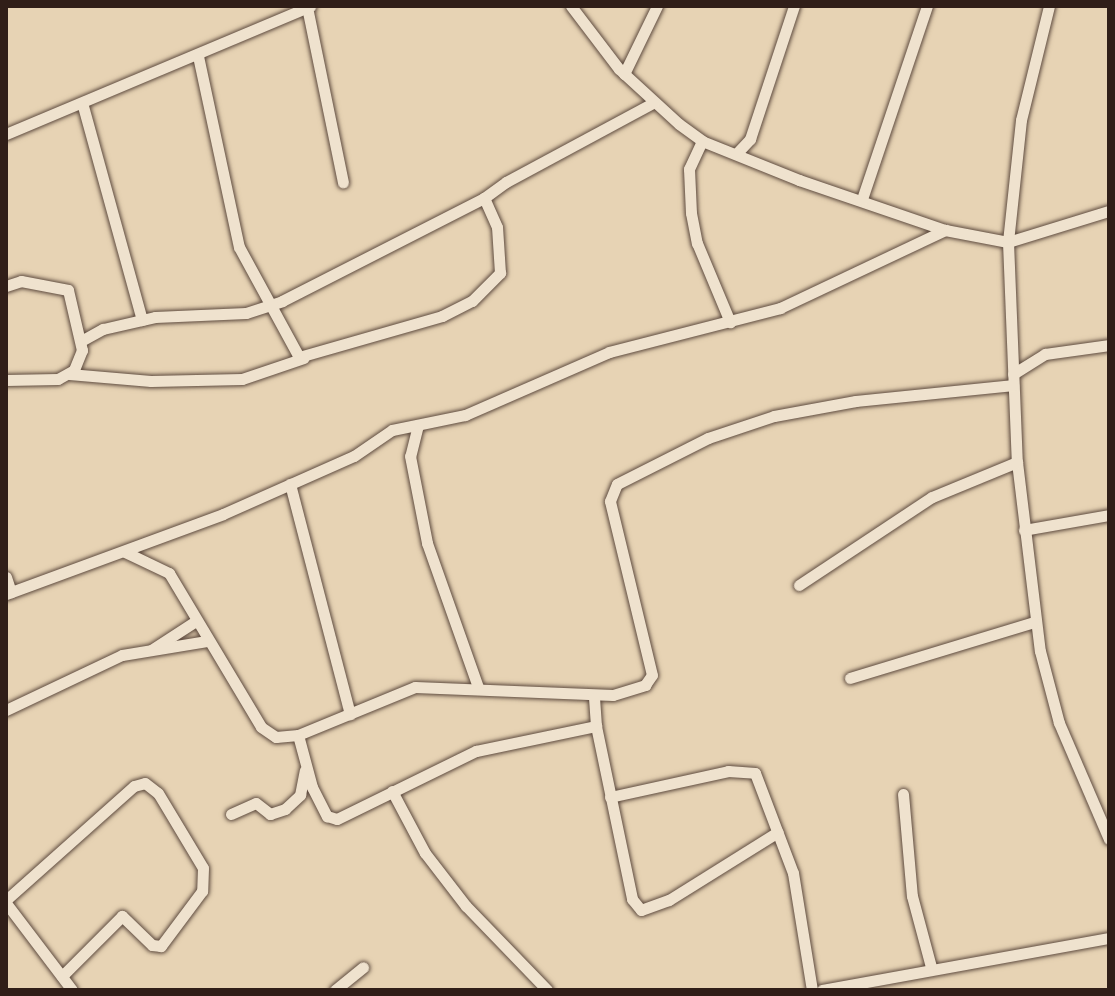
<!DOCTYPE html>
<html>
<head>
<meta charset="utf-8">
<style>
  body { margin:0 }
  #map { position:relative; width:1115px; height:996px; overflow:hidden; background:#e7d3b4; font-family:"IM FELL DW Pica",serif }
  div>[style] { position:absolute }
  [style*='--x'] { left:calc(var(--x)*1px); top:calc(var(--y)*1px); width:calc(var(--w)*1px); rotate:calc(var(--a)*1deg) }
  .roads { filter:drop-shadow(0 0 2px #5e4b3f) drop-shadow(0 0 2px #5e4b3f) }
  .street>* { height:11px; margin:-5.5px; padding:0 5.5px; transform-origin:5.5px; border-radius:5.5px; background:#efe2ce }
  span { translate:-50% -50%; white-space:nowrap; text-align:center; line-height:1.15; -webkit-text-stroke:7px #efe2ce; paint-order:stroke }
  .frame { position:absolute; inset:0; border:8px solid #301e18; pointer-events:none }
</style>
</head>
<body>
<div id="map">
  <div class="roads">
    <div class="street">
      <i style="--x:571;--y:6;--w:79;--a:52.7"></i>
      <i style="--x:619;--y:69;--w:81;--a:42.5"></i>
      <i style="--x:679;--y:124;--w:29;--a:36"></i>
      <i style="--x:702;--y:141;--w:105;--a:21.9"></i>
      <i style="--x:799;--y:180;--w:154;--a:18.9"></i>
      <i style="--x:945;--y:230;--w:64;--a:10.8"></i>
      <i style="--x:1008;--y:242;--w:106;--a:-17.1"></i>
      <i style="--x:1049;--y:6;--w:117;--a:103.8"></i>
      <i style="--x:1021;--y:120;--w:123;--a:96.1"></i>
      <i style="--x:1008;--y:242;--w:220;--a:87.7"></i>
      <i style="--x:1017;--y:462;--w:190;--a:83.1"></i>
      <i style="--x:1040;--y:651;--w:74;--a:75.2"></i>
      <i style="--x:1059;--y:723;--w:126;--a:66.7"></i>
      <i style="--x:307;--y:7;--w:179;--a:78.4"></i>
      <i style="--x:198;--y:56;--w:195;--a:77.9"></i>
      <i style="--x:239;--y:247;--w:125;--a:61.4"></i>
      <i style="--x:299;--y:357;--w:149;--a:-16"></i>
      <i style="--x:442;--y:316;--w:34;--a:-27"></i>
      <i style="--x:472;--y:301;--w:40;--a:-45"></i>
      <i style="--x:500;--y:273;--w:46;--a:-93.7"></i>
      <i style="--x:497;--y:227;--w:32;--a:-114"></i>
      <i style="--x:624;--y:74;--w:76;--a:-64.1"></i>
      <i style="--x:83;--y:106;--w:222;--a:74.6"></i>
      <i style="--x:6;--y:134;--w:330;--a:-22.8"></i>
      <i style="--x:702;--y:141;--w:31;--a:115"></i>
      <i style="--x:689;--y:169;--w:44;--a:87.4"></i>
      <i style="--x:691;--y:213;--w:31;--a:79"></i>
      <i style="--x:697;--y:243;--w:86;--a:67.3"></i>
      <i style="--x:736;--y:154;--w:21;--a:-47"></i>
      <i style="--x:750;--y:139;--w:140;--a:-71.7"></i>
      <i style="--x:862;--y:199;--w:204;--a:-71.4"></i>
      <i style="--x:6;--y:286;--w:16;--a:-18"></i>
      <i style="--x:21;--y:281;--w:48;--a:10.8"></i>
      <i style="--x:68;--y:290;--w:62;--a:76.9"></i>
      <i style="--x:82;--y:350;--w:22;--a:112"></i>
      <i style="--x:74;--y:370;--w:18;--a:151"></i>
      <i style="--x:58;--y:379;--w:52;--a:178.9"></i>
      <i style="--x:81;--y:341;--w:25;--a:-29"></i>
      <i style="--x:103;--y:329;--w:53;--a:-13"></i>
      <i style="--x:155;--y:317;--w:91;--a:-2.5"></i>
      <i style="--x:246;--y:313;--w:38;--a:-18"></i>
      <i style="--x:282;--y:301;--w:227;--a:-27"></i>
      <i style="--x:484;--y:198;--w:27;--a:-36"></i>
      <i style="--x:506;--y:182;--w:167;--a:-28.3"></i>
      <i style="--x:69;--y:374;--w:82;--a:4.9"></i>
      <i style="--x:151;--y:381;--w:91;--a:-1.3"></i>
      <i style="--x:242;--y:379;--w:65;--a:-18.7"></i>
      <i style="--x:1013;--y:374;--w:38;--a:-32"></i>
      <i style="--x:1045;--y:354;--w:65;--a:-8"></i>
      <i style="--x:418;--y:425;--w:32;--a:104"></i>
      <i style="--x:410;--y:456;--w:89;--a:78.9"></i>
      <i style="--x:427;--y:543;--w:153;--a:70.5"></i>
      <i style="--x:290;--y:484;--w:238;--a:75.4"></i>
      <i style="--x:1024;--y:530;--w:86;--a:-10"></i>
      <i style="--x:125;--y:552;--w:49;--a:25.5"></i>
      <i style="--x:169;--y:573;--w:179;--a:59.1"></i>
      <i style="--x:261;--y:727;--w:18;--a:34"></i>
      <i style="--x:276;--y:737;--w:22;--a:-5"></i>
      <i style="--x:298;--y:735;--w:126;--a:-22.3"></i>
      <i style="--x:415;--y:687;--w:198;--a:2.3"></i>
      <i style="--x:613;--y:695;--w:34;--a:-17"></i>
      <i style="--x:645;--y:685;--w:12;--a:-55"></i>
      <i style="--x:652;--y:675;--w:179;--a:-103.6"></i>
      <i style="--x:610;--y:501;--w:18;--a:-68"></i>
      <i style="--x:617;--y:484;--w:102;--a:-26.8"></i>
      <i style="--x:708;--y:438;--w:70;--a:-18.4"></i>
      <i style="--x:774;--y:416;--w:83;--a:-10.4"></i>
      <i style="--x:856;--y:401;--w:158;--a:-5.8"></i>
      <i style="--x:6;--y:577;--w:16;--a:72"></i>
      <i style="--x:799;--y:585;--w:159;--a:-33.5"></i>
      <i style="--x:932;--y:497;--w:92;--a:-22.4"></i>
      <i style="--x:6;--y:594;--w:231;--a:-20.2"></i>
      <i style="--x:223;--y:514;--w:143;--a:-23.9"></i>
      <i style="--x:354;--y:456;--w:46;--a:-34.4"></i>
      <i style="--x:392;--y:430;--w:75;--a:-11.6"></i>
      <i style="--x:465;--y:415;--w:157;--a:-23.6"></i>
      <i style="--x:609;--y:352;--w:177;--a:-14.4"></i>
      <i style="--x:780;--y:308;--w:183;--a:-25.3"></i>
      <i style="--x:151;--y:650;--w:54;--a:-32.8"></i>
      <i style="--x:850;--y:678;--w:192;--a:-16.9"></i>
      <i style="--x:6;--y:710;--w:128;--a:-25.4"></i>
      <i style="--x:122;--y:655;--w:86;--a:-9.4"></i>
      <i style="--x:596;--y:726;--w:177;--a:78.2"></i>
      <i style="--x:632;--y:899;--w:14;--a:51"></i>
      <i style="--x:641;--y:910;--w:30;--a:-20"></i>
      <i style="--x:669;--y:900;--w:128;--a:-32"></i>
      <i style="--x:298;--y:735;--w:54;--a:74.9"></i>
      <i style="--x:312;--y:787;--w:33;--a:63"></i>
      <i style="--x:327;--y:816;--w:10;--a:17"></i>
      <i style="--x:337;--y:819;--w:155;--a:-26.1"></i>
      <i style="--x:476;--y:751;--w:123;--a:-11.8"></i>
      <i style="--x:596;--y:726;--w:28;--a:-94"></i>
      <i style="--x:392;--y:791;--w:70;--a:62"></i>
      <i style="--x:425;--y:853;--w:67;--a:52.3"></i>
      <i style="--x:466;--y:906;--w:117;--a:46"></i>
      <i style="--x:903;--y:794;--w:102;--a:85"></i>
      <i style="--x:912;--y:896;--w:73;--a:75"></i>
      <i style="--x:610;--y:797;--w:121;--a:-12.4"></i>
      <i style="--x:728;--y:771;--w:27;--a:4"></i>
      <i style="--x:755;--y:773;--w:107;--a:69.2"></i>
      <i style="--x:793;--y:873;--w:119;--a:80.8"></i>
      <i style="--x:231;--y:814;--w:27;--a:-24"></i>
      <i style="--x:256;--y:803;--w:18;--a:38"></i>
      <i style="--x:270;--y:814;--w:16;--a:-18"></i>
      <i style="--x:285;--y:809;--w:21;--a:-43"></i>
      <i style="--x:300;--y:795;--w:25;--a:-79"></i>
      <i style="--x:6;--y:900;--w:171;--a:-41.7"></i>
      <i style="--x:134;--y:786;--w:11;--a:-15"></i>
      <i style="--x:145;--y:783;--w:16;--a:38"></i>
      <i style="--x:158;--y:793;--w:87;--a:59"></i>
      <i style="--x:203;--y:868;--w:23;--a:92"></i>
      <i style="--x:202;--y:891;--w:69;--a:126.7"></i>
      <i style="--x:161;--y:946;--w:9;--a:-174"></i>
      <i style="--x:152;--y:945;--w:42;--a:-136"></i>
      <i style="--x:122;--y:916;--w:85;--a:135"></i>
      <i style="--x:6;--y:903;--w:109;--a:52.8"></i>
      <i style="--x:335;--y:990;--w:36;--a:-39"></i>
      <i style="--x:822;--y:990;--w:292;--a:-10.3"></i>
    </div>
  </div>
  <div class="frame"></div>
</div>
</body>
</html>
